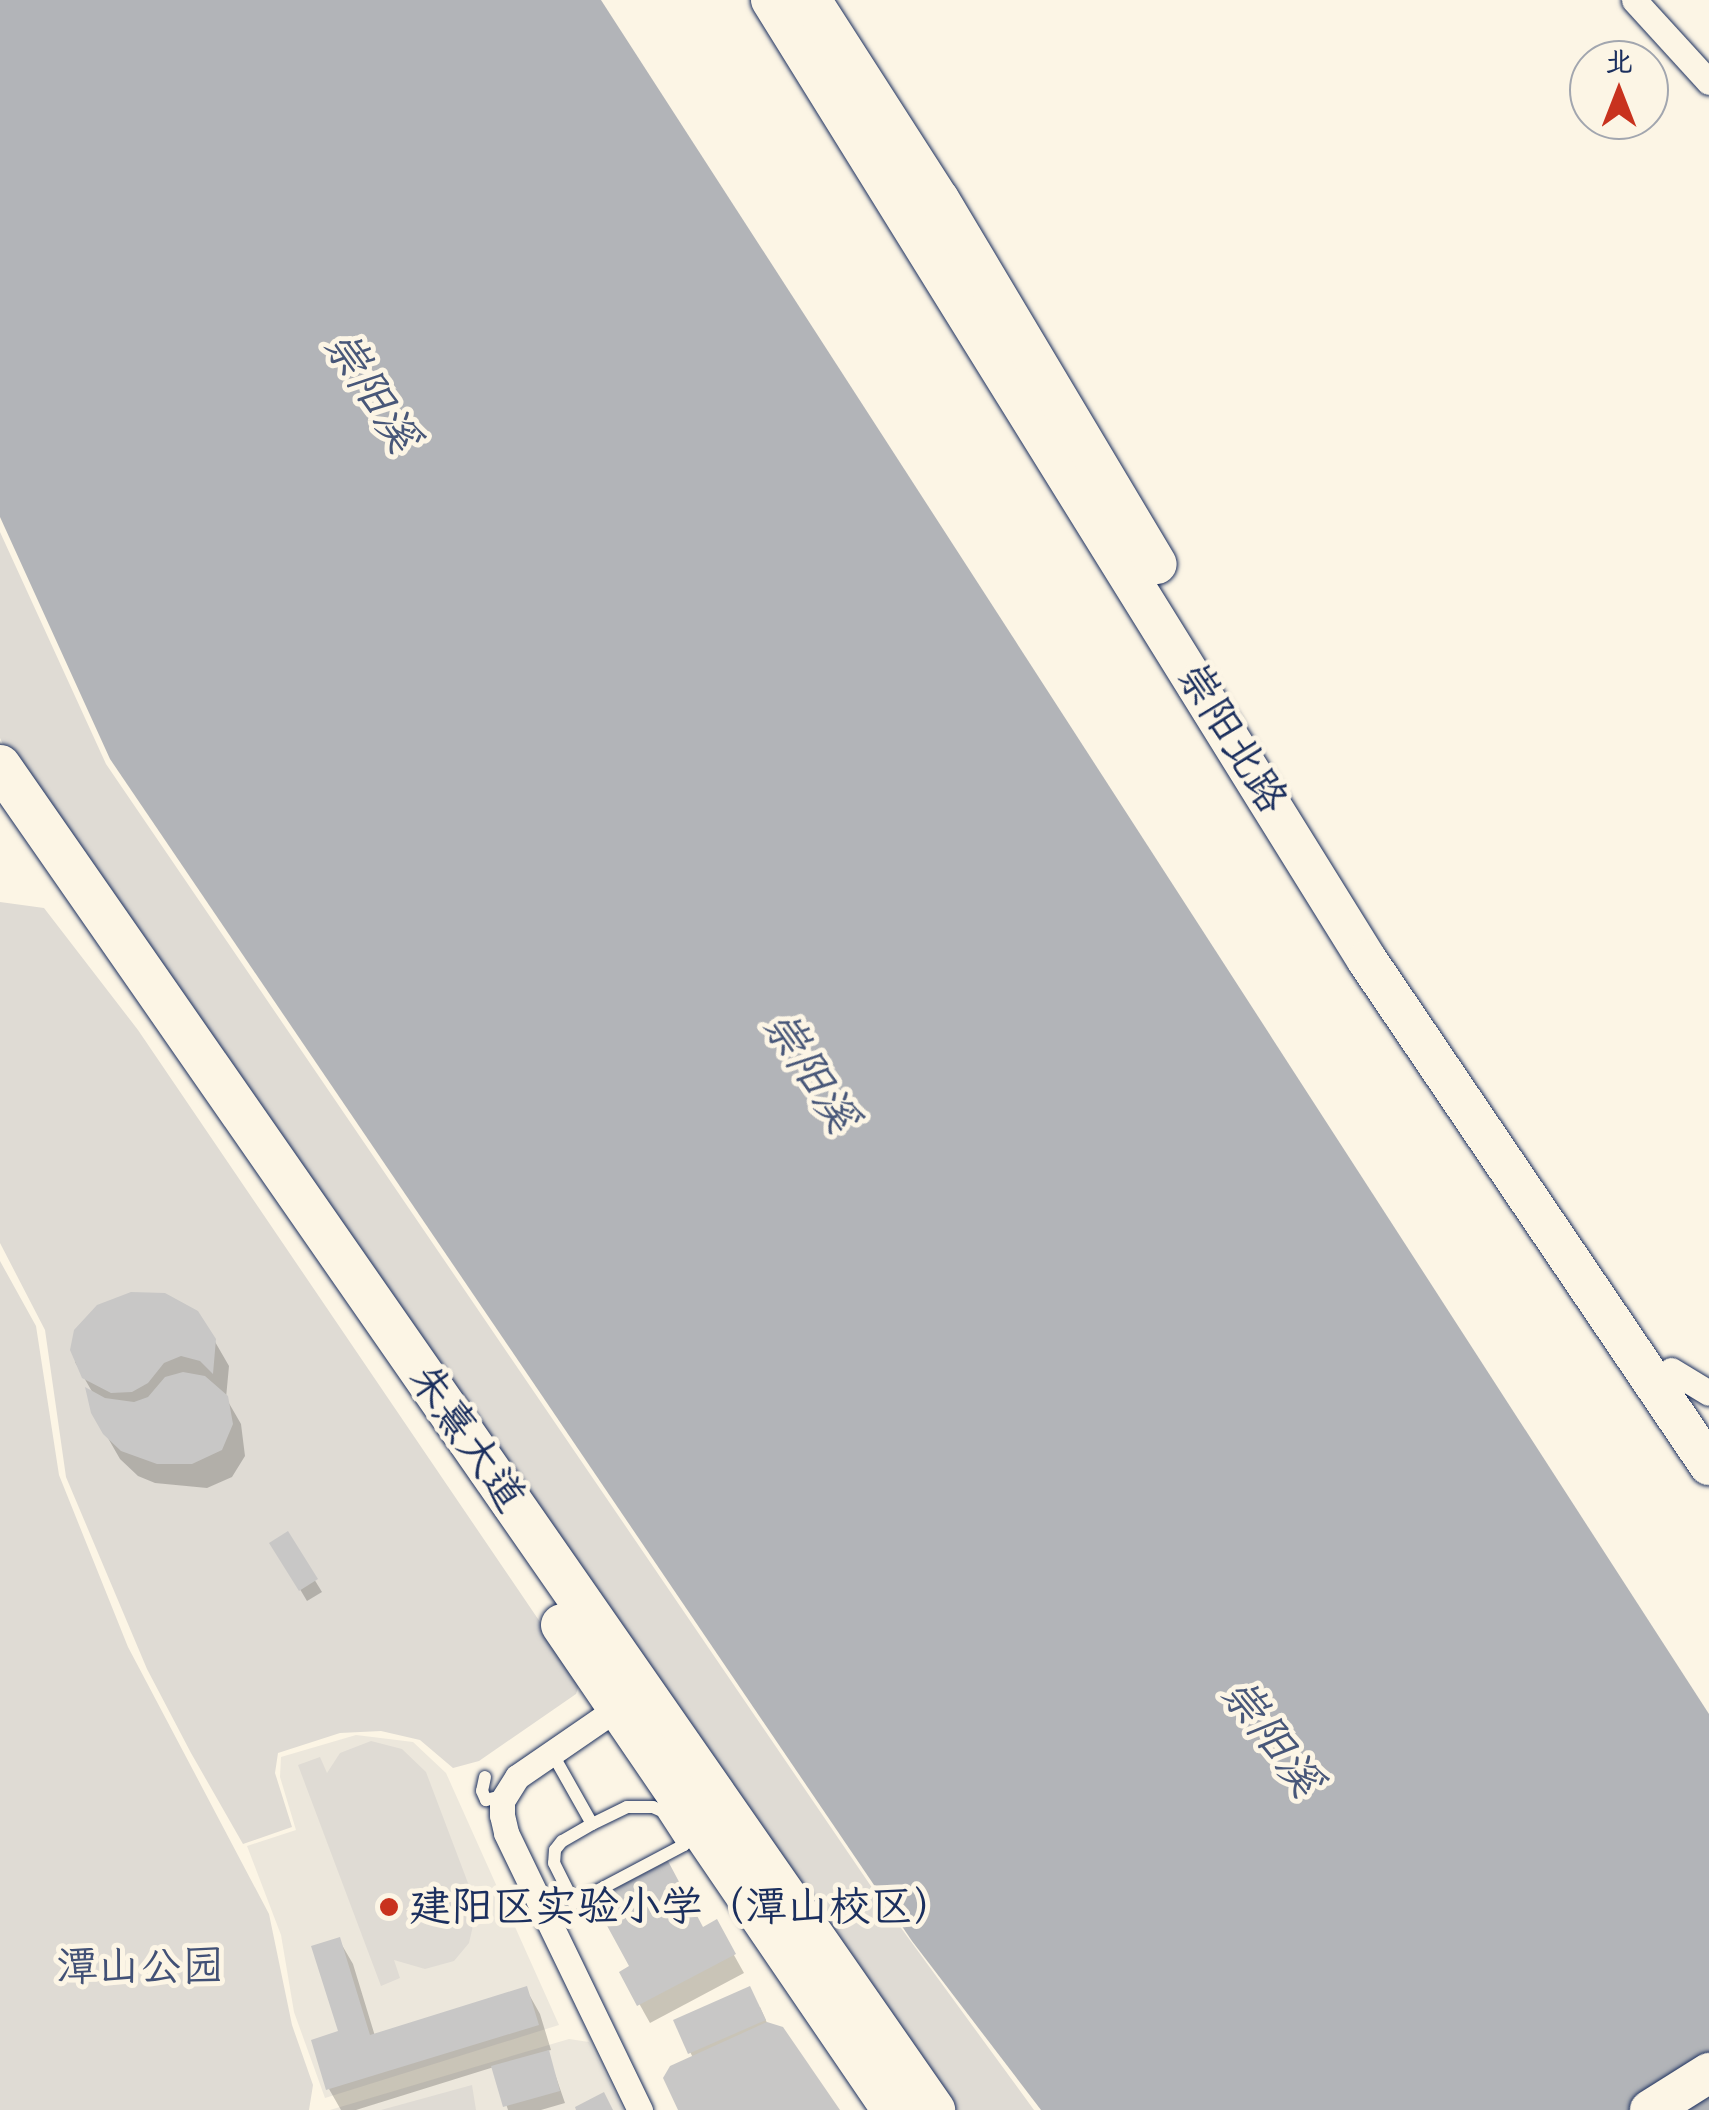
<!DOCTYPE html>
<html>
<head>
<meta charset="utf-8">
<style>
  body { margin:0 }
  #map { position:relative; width:1709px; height:2110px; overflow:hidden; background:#fcf5e5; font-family:Caveat,"LXGW WenKai TC",sans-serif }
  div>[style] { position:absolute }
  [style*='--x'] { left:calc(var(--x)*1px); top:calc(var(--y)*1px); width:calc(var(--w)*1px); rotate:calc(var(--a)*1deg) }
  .built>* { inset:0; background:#ece7dc }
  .green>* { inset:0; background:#dfdbd4 }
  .water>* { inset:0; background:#b2b4b8 }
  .shadow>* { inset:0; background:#0003 }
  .building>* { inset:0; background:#c8c7c6 }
  .roads { filter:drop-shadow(0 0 2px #1b2f5e) drop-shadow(0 0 2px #1b2f5e) }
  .service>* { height:12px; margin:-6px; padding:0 6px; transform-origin:6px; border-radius:6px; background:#fcf5e5 }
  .minor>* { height:25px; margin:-12.5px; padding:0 12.5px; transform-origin:12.5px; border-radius:12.5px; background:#fcf5e5 }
  .primary>* { height:40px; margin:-20px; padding:0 20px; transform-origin:20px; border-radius:20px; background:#fcf5e5 }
  .trunk>* { height:42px; margin:-21px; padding:0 21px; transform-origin:21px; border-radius:21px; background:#fcf5e5 }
  .dots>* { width:28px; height:28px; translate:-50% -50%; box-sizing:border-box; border:5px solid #fcf5e5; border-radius:50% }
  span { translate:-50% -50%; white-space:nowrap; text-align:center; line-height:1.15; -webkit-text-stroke:10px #fcf5e5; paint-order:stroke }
  .street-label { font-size:42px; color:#1b2f5e }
  .poi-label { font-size:42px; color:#1b2f5e }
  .left { translate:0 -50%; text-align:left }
  .park-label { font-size:42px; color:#425176 }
  .water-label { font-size:45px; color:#485779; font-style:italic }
  .north { position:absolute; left:1569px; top:40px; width:100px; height:100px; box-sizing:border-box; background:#fcf5e5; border:2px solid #a2a6af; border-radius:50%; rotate:0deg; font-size:28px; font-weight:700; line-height:40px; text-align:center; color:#1b2f5e }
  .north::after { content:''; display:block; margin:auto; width:35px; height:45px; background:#c8321e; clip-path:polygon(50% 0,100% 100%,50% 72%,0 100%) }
</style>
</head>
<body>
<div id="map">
  <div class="built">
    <i style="clip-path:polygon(356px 1735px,413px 1742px,446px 1773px,559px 2025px,325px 2098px,294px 2012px,281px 1935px,247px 1846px,296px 1830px,280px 1777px,281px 1757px)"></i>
    <i style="clip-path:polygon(569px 2039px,589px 2042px,623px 2110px,330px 2110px)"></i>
  </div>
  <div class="green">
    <i style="clip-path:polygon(0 532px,106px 764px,877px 1895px,1034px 2110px,953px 2110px,11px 761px,0 738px)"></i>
    <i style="clip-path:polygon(0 902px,44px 908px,138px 1030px,574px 1672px,579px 1685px,576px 1694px,479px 1761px,453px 1768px,420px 1740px,381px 1731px,340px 1733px,278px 1753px,275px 1773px,292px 1827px,243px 1844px,191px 1753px,147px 1669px,66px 1477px,45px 1330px,0 1243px)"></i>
    <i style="clip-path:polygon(0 1261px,36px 1326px,59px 1475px,128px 1647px,269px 1914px,292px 2025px,313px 2085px,309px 2110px,0 2110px)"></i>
    <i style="clip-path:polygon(371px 1741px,402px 1749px,426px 1772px,471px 1891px,475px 1917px,469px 1943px,454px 1961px,425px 1969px,394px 1960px,400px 1978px,381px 1986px,298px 1765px,320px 1757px,327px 1773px,340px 1753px)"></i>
    <i style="clip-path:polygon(472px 2085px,476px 2110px,381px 2110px)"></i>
  </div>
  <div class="water">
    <i style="clip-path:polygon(0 0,601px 0,1709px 1714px,1709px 2110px,1041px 2110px,912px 1941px,110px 759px,0 517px)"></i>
  </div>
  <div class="shadow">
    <i style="clip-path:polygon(214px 1340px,229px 1366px,226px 1398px,241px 1424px,245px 1456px,232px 1477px,207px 1488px,155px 1483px,138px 1476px,120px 1459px,93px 1412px,94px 1395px,75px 1362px)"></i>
    <i style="clip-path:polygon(287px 1535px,322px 1592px,307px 1601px,273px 1544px)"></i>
    <i style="clip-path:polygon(716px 1923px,744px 1973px,650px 2023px,622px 1973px)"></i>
    <i style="clip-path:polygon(339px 1940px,353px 1964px,375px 2036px,526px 1989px,540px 2014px,551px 2050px,547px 2051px,565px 2103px,541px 2110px,508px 2110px,494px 2067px,356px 2110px,341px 2110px,329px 2089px,314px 2041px,341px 2033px)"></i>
    <i style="clip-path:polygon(760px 2007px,768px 2025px,838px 2110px,680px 2110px,693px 2058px,676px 2022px)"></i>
  </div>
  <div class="building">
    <i style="clip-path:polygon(131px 1292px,165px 1293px,198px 1311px,216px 1339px,213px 1374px,200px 1361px,181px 1356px,164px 1363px,148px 1383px,132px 1392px,111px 1393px,82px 1378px,70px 1350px,74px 1330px,97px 1305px)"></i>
    <i style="clip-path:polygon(183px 1372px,205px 1376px,228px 1396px,233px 1424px,222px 1450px,192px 1464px,157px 1464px,121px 1451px,103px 1434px,91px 1413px,85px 1387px,105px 1398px,134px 1402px,148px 1397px,165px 1377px)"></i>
    <i style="clip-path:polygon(288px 1531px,318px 1579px,299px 1591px,269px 1543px)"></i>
    <i style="clip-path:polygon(668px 1861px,703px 1927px,717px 1919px,736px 1954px,637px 2006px,619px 1972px,629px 1966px,593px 1900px)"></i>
    <i style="clip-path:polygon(340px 1937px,370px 2035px,527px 1986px,539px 2025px,326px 2090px,311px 2040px,338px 2031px,311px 1946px)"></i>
    <i style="clip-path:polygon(750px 1986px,766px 2020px,688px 2054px,673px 2020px)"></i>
    <i style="clip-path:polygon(767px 2022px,783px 2027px,840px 2110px,678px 2110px,663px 2078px,670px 2066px)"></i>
    <i style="clip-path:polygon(549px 2050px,560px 2091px,503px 2107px,491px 2066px)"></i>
    <i style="clip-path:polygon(604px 2092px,613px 2110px,576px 2110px,575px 2107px)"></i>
  </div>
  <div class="roads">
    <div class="service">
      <i style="--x:552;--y:1753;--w:81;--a:60.6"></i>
      <i style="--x:592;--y:1824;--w:34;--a:150"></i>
      <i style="--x:562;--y:1841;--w:11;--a:128"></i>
      <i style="--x:555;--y:1850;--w:13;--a:94"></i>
      <i style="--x:554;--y:1863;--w:45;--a:63.4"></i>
      <i style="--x:574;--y:1903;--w:124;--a:-27.8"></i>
      <i style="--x:684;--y:1845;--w:40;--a:-122.9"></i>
      <i style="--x:662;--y:1811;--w:10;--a:-156"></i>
      <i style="--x:653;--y:1807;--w:26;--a:180"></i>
      <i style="--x:627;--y:1807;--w:39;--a:154"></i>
      <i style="--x:485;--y:1777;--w:14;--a:102"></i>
      <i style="--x:482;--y:1791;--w:10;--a:66"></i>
      <i style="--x:486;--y:1800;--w:16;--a:-14"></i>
    </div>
    <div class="minor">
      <i style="--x:1634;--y:0;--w:111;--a:47.6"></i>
      <i style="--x:1671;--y:1370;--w:44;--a:31.2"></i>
      <i style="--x:626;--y:1702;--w:132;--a:145.5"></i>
      <i style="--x:517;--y:1777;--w:28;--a:122"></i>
      <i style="--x:502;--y:1801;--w:14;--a:90"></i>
      <i style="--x:502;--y:1815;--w:18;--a:77"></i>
      <i style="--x:506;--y:1833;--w:308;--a:64.2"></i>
    </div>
    <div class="primary">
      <i style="--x:771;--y:0;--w:1130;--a:58.17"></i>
      <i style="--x:1367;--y:960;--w:610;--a:55.89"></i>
      <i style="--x:811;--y:0;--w:237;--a:57.3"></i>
      <i style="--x:939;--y:199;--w:425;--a:59.2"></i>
      <i style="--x:1650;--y:2110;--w:70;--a:-32.1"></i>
    </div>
    <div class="trunk">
      <i style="--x:0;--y:766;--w:1637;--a:55.2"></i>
      <i style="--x:562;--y:1625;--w:587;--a:55.69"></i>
    </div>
  </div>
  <div class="dots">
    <i style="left:389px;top:1907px;background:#c8321e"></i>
  </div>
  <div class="street-label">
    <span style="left:1232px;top:738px;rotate:58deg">崇阳北路</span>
    <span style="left:467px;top:1438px;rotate:55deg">朱熹大道</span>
  </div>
  <div class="poi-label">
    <span class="left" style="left:409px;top:1907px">建阳区实验小学（潭山校区）</span>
  </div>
  <div class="park-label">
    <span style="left:140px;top:1967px">潭山公园</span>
  </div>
  <div class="water-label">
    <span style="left:371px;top:391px;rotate:57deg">崇阳溪</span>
    <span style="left:810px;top:1071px;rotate:57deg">崇阳溪</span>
    <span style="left:1271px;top:1737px;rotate:53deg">崇阳溪</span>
  </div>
  <div class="north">北</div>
</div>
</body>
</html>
